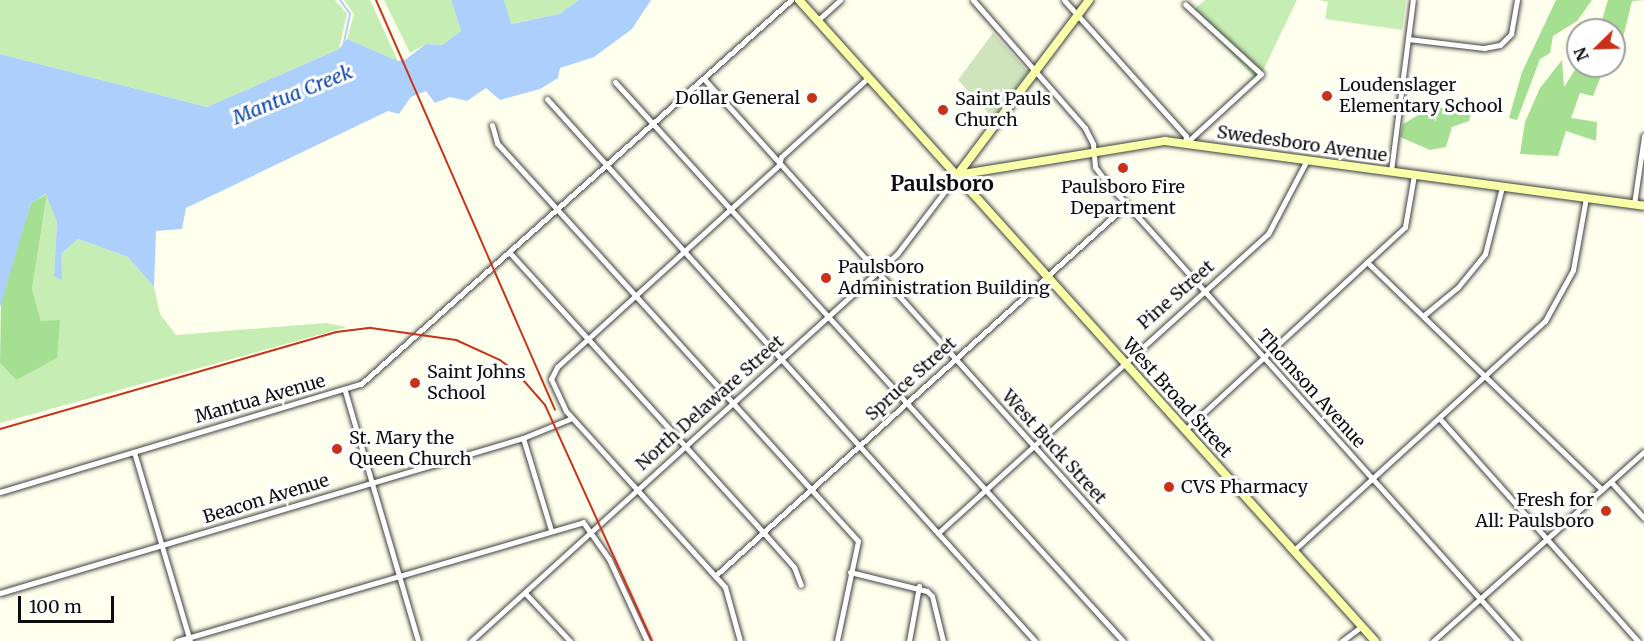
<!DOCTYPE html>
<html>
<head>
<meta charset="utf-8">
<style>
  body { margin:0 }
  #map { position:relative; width:1644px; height:641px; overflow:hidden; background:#ffffed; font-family:Merriweather,serif }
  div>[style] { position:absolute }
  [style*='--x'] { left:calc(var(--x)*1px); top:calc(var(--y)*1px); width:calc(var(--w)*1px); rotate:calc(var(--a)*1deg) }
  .green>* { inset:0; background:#c6edb3 }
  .forest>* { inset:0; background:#a5df91 }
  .cemetery>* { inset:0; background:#cfe3bc }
  .water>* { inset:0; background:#accffc }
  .stream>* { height:2px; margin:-1px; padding:0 1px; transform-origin:1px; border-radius:1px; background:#accffc }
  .roads { filter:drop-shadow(0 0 2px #404040) drop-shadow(0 0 2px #404040) }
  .street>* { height:5px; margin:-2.5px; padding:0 2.5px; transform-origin:2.5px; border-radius:2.5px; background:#fff }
  .secondary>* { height:8px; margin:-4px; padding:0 4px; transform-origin:4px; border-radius:4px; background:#f8ffa8 }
  .rail>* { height:2px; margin:-1px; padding:0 1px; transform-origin:1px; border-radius:1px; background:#c93119 }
  .dots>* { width:16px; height:16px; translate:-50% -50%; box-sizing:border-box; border:3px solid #fff; border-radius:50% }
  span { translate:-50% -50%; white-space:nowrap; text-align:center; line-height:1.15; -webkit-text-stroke:6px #fff; paint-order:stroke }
  .poi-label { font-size:18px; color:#0d0d0d }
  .left { translate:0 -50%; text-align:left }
  .right { translate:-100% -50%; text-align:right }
  .street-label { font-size:18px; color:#0d0d0d }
  .water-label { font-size:20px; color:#0b47aa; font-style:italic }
  .quarter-label { font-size:21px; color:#0d0d0d; font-weight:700 }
  .north { position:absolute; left:1566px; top:18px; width:60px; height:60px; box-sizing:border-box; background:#fff; border:2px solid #9e9e9e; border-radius:50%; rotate:247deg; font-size:16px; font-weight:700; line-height:24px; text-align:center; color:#0d0d0d }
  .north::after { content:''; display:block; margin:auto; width:21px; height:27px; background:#c93119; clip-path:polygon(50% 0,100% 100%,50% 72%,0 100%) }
  .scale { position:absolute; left:18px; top:596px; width:96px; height:27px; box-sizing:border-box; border:3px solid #0d0d0d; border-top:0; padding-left:8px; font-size:18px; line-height:21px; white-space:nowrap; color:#0d0d0d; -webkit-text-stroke:4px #fff; paint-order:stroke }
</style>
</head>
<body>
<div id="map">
  <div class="green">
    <i style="clip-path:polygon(0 0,335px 0,347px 14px,339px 49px,207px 107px,0 54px)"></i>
    <i style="clip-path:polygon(344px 0,370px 0,398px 61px,347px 39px,354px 14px)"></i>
    <i style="clip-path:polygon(384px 0,451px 0,461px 31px,442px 45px,426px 44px,410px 53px)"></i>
    <i style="clip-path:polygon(504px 0,579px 0,559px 14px,510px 24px)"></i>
    <i style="clip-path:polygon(1205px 0,1297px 0,1258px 81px,1191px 12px)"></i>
    <i style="clip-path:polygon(1319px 0,1406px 0,1402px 30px,1325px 19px,1328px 2px)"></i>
    <i style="clip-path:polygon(47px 194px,57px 222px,54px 276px,61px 254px,78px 239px,128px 257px,154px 287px,160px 314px,176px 335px,326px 323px,347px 327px,0 423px,0 363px,16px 380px,60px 321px,41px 321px,32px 289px)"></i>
  </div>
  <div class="forest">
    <i style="clip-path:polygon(1556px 0,1592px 0,1577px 21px,1553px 36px,1550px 53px,1540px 59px,1517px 120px,1509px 118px,1522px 72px)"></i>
    <i style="clip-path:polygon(1608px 0,1644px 0,1632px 1px,1620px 50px,1614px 53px,1614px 30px,1599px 30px)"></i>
    <i style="clip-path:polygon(1562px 60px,1564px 87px,1578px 65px,1605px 66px,1593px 96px,1580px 93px,1571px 118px,1597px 122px,1596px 141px,1566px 131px,1558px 156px,1520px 154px,1525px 122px,1540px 88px)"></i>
    <i style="clip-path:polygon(1434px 106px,1471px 113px,1469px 121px,1452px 127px,1446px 147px,1430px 150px,1400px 137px,1403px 124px)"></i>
    <i style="clip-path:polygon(47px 194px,32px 289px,41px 321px,60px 320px,57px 358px,16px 380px,0 363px,1px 298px,31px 203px)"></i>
  </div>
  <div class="cemetery">
    <i style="clip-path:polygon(993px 33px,1028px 72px,993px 118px,958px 80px)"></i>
  </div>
  <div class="water">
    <i style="clip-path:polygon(451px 0,504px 0,511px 24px,559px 14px,579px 0,651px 0,632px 29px,594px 57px,560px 68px,558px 78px,540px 89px,500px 100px,486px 88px,467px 101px,450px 97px,435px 103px,426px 91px,411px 97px,399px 114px,388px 111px,186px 208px,182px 229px,156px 231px,154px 287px,128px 257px,78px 239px,61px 254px,62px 280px,54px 276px,57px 222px,46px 194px,31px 203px,0 307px,0 54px,207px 107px,339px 49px,347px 39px,398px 61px,406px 59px,426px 44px,442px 45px,461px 31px)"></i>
  </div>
  <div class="stream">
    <i style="--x:340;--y:0;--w:17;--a:54"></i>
    <i style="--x:350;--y:14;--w:30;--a:102"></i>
  </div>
  <div class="roads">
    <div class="street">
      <i style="--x:973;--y:0;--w:170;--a:48.8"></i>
      <i style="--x:1085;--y:128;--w:18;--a:63"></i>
      <i style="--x:1093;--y:144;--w:23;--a:85"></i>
      <i style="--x:1095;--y:167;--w:15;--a:53"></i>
      <i style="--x:1104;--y:179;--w:620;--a:48.14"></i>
      <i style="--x:1064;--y:0;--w:183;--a:48.1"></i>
      <i style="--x:1186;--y:136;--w:8;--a:97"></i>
      <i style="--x:818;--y:20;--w:30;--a:-42"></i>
      <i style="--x:1408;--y:39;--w:77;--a:6.8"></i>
      <i style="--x:1484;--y:48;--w:16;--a:-11"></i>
      <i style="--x:1500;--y:45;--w:16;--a:-45"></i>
      <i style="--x:1511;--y:34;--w:35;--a:-80"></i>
      <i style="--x:705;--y:80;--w:754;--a:48.06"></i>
      <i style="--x:615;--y:82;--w:755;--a:47.74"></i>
      <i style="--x:547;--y:99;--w:729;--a:48"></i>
      <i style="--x:492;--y:125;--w:19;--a:74"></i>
      <i style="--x:497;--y:143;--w:537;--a:47.79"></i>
      <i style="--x:858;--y:541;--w:102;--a:101.9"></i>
      <i style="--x:1185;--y:144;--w:103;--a:-42.6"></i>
      <i style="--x:1261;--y:74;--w:103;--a:-137.4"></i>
      <i style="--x:1391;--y:171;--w:172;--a:-82.7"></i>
      <i style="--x:1634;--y:204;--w:69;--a:-81.6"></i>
      <i style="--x:510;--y:253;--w:377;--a:47.8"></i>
      <i style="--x:763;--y:532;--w:47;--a:48.5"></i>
      <i style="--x:794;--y:567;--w:19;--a:69"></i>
      <i style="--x:1367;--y:262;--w:327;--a:44.1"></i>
      <i style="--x:1423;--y:316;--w:45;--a:-39.6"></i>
      <i style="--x:1458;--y:287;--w:43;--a:-50.7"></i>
      <i style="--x:1485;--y:254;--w:69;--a:-75.8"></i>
      <i style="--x:345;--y:391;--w:260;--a:73.7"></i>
      <i style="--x:1440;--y:419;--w:297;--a:48.3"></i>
      <i style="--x:1185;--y:430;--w:299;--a:-42.7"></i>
      <i style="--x:1405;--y:227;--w:53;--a:-80.2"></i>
      <i style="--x:523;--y:438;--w:96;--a:73.1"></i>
      <i style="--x:134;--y:452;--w:197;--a:73.5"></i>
      <i style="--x:1611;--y:482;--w:49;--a:47.5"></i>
      <i style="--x:0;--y:492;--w:377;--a:-16.7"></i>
      <i style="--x:361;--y:384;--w:577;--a:-41.77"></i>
      <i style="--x:938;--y:533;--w:445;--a:-42.2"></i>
      <i style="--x:1268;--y:234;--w:84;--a:-62.2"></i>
      <i style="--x:1294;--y:550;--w:340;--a:-42.4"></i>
      <i style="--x:1545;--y:321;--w:58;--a:-61.2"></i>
      <i style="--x:1573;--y:270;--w:73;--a:-79.8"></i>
      <i style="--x:850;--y:572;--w:79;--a:13.9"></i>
      <i style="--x:927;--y:591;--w:7;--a:45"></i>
      <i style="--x:932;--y:596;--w:46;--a:76.3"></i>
      <i style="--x:715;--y:576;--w:554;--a:-42.07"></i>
      <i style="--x:0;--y:593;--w:545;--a:-16.51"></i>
      <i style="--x:523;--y:438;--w:53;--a:-22.2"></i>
      <i style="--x:525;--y:593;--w:66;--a:46.8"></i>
      <i style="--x:177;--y:641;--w:423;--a:-16.3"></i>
      <i style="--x:583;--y:522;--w:45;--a:54.9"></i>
      <i style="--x:609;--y:559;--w:90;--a:65.1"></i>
      <i style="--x:471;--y:641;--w:576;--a:-42.25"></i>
      <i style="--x:897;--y:254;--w:99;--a:-52.8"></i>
      <i style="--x:740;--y:641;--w:56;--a:-105.5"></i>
      <i style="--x:725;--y:587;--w:237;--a:-132.1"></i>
      <i style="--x:566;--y:411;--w:35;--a:-115"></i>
      <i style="--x:551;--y:379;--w:13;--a:-63"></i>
      <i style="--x:557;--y:367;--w:300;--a:-42.3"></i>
      <i style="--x:779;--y:165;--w:8;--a:-76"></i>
      <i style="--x:781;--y:157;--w:119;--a:-42.3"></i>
      <i style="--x:909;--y:641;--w:56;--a:-79.7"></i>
      <i style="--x:1342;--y:641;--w:25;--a:-37"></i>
      <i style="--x:1433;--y:641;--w:283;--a:-41.9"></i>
    </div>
    <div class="secondary">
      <i style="--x:799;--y:0;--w:862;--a:48.06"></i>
      <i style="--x:958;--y:174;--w:218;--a:-53"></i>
      <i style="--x:957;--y:175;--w:211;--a:-9.3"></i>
      <i style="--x:1165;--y:141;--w:483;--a:7.7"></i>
    </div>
  </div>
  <div class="rail">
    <i style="--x:376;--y:0;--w:447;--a:66.4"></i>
    <i style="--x:0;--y:429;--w:350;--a:-16.1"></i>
    <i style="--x:336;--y:332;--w:35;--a:-7"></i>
    <i style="--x:371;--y:328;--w:86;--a:8"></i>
    <i style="--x:456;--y:340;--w:48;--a:24.4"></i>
    <i style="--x:500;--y:360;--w:21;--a:37"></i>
    <i style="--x:517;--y:373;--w:43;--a:48.8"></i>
    <i style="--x:545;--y:405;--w:259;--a:65.6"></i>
  </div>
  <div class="dots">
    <i style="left:1327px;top:96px;background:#c93119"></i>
    <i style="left:812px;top:98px;background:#c93119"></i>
    <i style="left:943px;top:110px;background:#c93119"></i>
    <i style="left:1123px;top:168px;background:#c93119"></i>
    <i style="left:826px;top:278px;background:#c93119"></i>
    <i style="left:415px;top:383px;background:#c93119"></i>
    <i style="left:337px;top:449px;background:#c93119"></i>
    <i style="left:1169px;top:487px;background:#c93119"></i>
    <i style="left:1606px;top:511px;background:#c93119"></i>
  </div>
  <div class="poi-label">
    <span class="left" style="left:1339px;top:96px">Loudenslager<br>Elementary School</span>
    <span class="right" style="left:800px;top:98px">Dollar General</span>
    <span class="left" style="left:955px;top:110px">Saint Pauls<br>Church</span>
    <span style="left:1123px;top:198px">Paulsboro Fire<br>Department</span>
    <span class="left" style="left:838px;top:278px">Paulsboro<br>Administration Building</span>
    <span class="left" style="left:427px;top:383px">Saint Johns<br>School</span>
    <span class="left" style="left:349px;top:449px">St. Mary the<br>Queen Church</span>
    <span class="left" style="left:1181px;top:487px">CVS Pharmacy</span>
    <span class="right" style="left:1594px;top:511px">Fresh for<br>All: Paulsboro</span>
  </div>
  <div class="street-label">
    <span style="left:1302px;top:144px;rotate:8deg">Swedesboro Avenue</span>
    <span style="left:1176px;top:295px;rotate:-41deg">Pine Street</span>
    <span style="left:911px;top:379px;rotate:-42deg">Spruce Street</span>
    <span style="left:1311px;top:389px;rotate:48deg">Thomson Avenue</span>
    <span style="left:1177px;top:398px;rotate:48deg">West Broad Street</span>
    <span style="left:260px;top:399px;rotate:-16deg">Mantua Avenue</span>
    <span style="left:710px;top:403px;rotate:-42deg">North Delaware Street</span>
    <span style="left:1054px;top:447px;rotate:48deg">West Buck Street</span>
    <span style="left:266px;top:499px;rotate:-17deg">Beacon Avenue</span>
  </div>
  <div class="water-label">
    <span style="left:292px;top:94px;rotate:-22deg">Mantua Creek</span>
  </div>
  <div class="quarter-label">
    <span style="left:942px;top:184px">Paulsboro</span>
  </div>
  <div class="north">N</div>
  <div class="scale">100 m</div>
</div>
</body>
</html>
